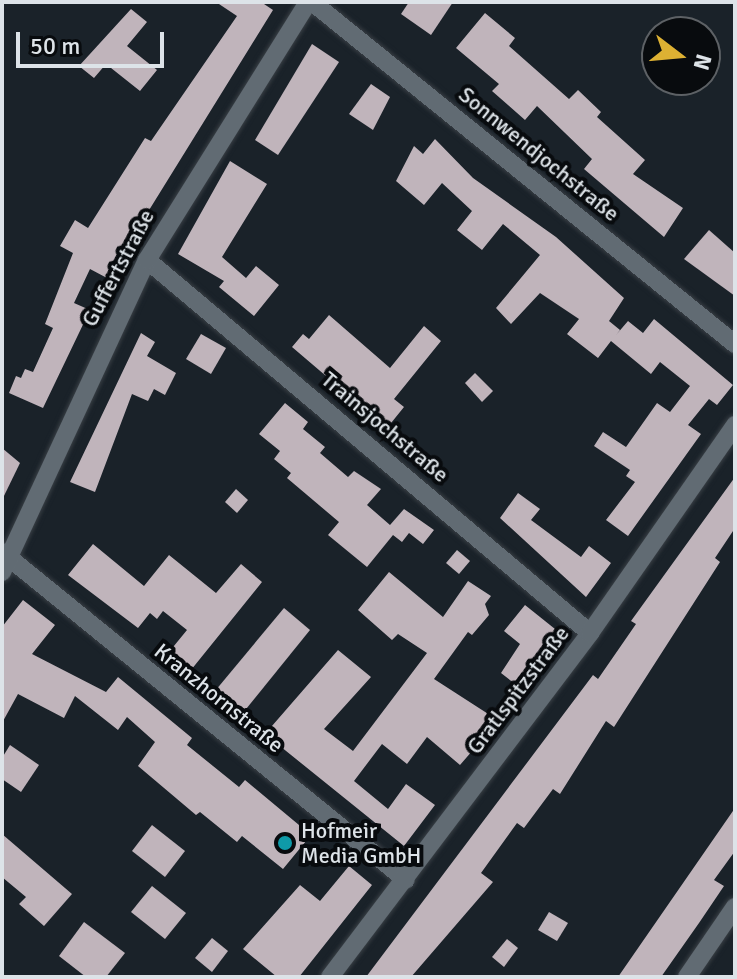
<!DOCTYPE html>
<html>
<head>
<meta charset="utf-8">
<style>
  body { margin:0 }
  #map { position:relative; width:737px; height:979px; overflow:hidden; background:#1a2229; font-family:Signika,sans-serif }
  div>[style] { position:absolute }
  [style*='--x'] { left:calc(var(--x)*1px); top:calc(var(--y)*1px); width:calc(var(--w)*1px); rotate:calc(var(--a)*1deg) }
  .building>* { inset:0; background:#c0b4bb }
  .roads { filter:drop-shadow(0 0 2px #393f45) drop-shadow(0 0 2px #393f45) }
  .street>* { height:18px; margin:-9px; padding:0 9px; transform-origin:9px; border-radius:9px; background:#616b73 }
  .dots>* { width:22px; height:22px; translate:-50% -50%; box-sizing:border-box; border:4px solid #080b0e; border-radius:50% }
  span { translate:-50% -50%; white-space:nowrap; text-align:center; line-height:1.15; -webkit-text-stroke:8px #080b0e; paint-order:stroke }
  .street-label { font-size:22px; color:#dde3e8 }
  .poi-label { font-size:22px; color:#dde3e8 }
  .left { translate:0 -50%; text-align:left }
  .frame { position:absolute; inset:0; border:4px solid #dde3e8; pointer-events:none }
  .north { position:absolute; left:641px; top:16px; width:80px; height:80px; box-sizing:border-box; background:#080b0e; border:2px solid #5d6165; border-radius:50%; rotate:106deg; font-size:22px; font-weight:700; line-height:32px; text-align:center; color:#dde3e8 }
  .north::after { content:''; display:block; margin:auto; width:28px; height:36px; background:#ddb133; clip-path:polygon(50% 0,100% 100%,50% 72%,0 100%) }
  .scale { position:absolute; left:16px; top:32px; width:148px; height:36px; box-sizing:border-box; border:4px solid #dde3e8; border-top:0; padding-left:10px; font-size:24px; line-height:28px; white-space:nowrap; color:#dde3e8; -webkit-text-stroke:6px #080b0e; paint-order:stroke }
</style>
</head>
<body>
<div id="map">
  <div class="building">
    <i style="clip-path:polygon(216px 2px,261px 2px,273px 10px,107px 278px,90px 269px,74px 303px,90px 310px,43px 408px,9px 393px,16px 376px,21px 378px,25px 369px,33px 372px,53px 328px,45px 324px,73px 253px,60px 246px,75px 220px,88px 228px,145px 138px,151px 141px,237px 16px)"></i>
    <i style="clip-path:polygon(409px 2px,453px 2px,431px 35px,401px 14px)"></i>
    <i style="clip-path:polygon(131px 9px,147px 22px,127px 46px,157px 70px,140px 91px,106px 64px,94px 78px,79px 66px)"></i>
    <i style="clip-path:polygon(485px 13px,515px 38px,509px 46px,569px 99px,578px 90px,601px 112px,597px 117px,645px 160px,633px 174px,683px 208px,664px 237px,584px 169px,592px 159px,537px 106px,525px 120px,492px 91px,499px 84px,456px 48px)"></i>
    <i style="clip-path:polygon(312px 44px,339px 62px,278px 155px,255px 140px)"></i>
    <i style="clip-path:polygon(371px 84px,390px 97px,373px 130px,349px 114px)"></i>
    <i style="clip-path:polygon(435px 139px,473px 178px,556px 237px,624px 298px,609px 321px,620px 330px,616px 335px,628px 321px,643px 333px,654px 319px,733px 385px,717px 405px,709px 399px,688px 425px,701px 434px,628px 536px,606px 520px,635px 482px,626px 476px,630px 470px,594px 446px,603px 432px,626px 447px,657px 403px,670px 412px,690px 386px,660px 362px,651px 374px,611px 341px,598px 358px,567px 334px,579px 319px,540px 293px,511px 324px,496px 308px,540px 255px,503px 224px,482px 250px,457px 230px,472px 211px,442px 183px,424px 205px,396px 181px,414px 146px,423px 154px)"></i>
    <i style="clip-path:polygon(230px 161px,267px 184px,222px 257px,246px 278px,256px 266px,279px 285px,254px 316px,219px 287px,224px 281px,178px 254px)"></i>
    <i style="clip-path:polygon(709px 230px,735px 253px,735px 296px,684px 259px)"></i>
    <i style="clip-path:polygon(329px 315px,390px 368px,424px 326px,441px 341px,394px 399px,404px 407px,387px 428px,292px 347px,303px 334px,309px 339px)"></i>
    <i style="clip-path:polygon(141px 333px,155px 342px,147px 356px,176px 373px,165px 395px,154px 389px,148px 401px,132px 394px,95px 492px,70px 482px)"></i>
    <i style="clip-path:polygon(201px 334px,226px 348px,211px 374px,186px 359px)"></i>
    <i style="clip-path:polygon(475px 373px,493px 391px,482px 402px,465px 383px)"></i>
    <i style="clip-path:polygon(285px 403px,308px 422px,303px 429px,325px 447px,320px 453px,348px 477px,354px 471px,381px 489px,367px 505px,390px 525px,404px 509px,434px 530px,423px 544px,409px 533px,402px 542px,393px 535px,367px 567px,328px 535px,339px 522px,287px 478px,291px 473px,274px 459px,280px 451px,259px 434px)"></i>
    <i style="clip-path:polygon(2px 448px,20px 463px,2px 500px)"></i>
    <i style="clip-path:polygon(735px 477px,735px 528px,715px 558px,720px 562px,614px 727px,606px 721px,560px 794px,553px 789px,524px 828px,517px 823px,481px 873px,493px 882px,411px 977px,366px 977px,593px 675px,598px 679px,636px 624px,631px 621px)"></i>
    <i style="clip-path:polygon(236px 489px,248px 500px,237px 513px,225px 502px)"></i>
    <i style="clip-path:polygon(518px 493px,540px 509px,531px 520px,581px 557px,589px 546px,611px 563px,586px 597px,500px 518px)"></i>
    <i style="clip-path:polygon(93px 544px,144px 586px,169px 555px,216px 593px,241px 564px,262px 582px,191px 670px,169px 652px,187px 630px,163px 611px,157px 619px,150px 613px,138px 628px,68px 575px)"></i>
    <i style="clip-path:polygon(457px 550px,470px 561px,459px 574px,446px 563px)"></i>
    <i style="clip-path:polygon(389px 572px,443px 617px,468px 581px,491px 596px,485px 604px,489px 615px,472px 635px,468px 632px,434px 679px,496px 719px,473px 750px,460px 765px,427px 737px,407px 764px,382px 744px,354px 781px,388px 809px,406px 784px,435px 805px,404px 846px,265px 734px,338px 650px,371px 677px,324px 729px,353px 751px,427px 653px,398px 634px,392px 640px,358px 610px)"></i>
    <i style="clip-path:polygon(23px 600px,55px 625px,32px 654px,106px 692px,118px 677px,192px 738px,187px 745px,239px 787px,245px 780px,311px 835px,283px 869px,242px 836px,237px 842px,200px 812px,196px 815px,138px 766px,155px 742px,127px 717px,118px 730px,75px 696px,64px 718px,18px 694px,2px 723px,2px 627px)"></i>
    <i style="clip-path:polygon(525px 605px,560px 633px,520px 688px,501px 673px,520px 644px,504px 631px)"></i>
    <i style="clip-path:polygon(284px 608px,310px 630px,242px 714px,215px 691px)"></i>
    <i style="clip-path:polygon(10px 745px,39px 765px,21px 792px,2px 779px,2px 758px)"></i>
    <i style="clip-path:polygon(735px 808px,735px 851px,714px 880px,724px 886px,699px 923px,661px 977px,618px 977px)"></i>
    <i style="clip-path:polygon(152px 825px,185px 851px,165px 877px,132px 851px)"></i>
    <i style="clip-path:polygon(2px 834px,72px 894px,44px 926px,19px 904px,26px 897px,2px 877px)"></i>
    <i style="clip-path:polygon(349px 866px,372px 885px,299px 977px,277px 977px,243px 949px,300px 885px,320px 901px)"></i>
    <i style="clip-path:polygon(152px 886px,186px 913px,165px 939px,131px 912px)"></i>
    <i style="clip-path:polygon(549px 912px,568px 923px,557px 941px,538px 930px)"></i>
    <i style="clip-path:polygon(84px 922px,125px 953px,106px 977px,86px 977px,59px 956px)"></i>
    <i style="clip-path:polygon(212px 938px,228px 951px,212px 972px,195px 958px)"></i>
    <i style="clip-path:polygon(507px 939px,518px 948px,504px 967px,492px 957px)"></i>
  </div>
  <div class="roads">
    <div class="street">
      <i style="--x:312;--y:2;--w:544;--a:38.96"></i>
      <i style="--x:147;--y:260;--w:579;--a:40.1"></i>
      <i style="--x:2;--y:552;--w:520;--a:39.07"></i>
      <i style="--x:2;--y:572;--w:344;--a:-65.1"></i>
      <i style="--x:147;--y:260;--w:304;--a:-58"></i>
      <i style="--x:330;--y:977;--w:431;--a:-52.9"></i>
      <i style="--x:590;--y:633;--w:254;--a:-55.1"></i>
      <i style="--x:687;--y:977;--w:85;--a:-55.6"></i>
    </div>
  </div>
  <div class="dots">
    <i style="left:285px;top:843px;background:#0f9aa8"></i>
  </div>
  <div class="street-label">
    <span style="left:539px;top:154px;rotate:39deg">Sonnwendjochstraße</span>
    <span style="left:118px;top:268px;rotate:-62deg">Guffertstraße</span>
    <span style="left:385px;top:427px;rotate:40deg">Trainsjochstraße</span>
    <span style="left:518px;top:690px;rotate:-53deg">Gratlspitzstraße</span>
    <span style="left:219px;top:698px;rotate:39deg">Kranzhornstraße</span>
  </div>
  <div class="poi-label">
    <span class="left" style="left:301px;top:843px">Hofmeir<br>Media GmbH</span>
  </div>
  <div class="frame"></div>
  <div class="north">N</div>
  <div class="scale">50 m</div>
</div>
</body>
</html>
